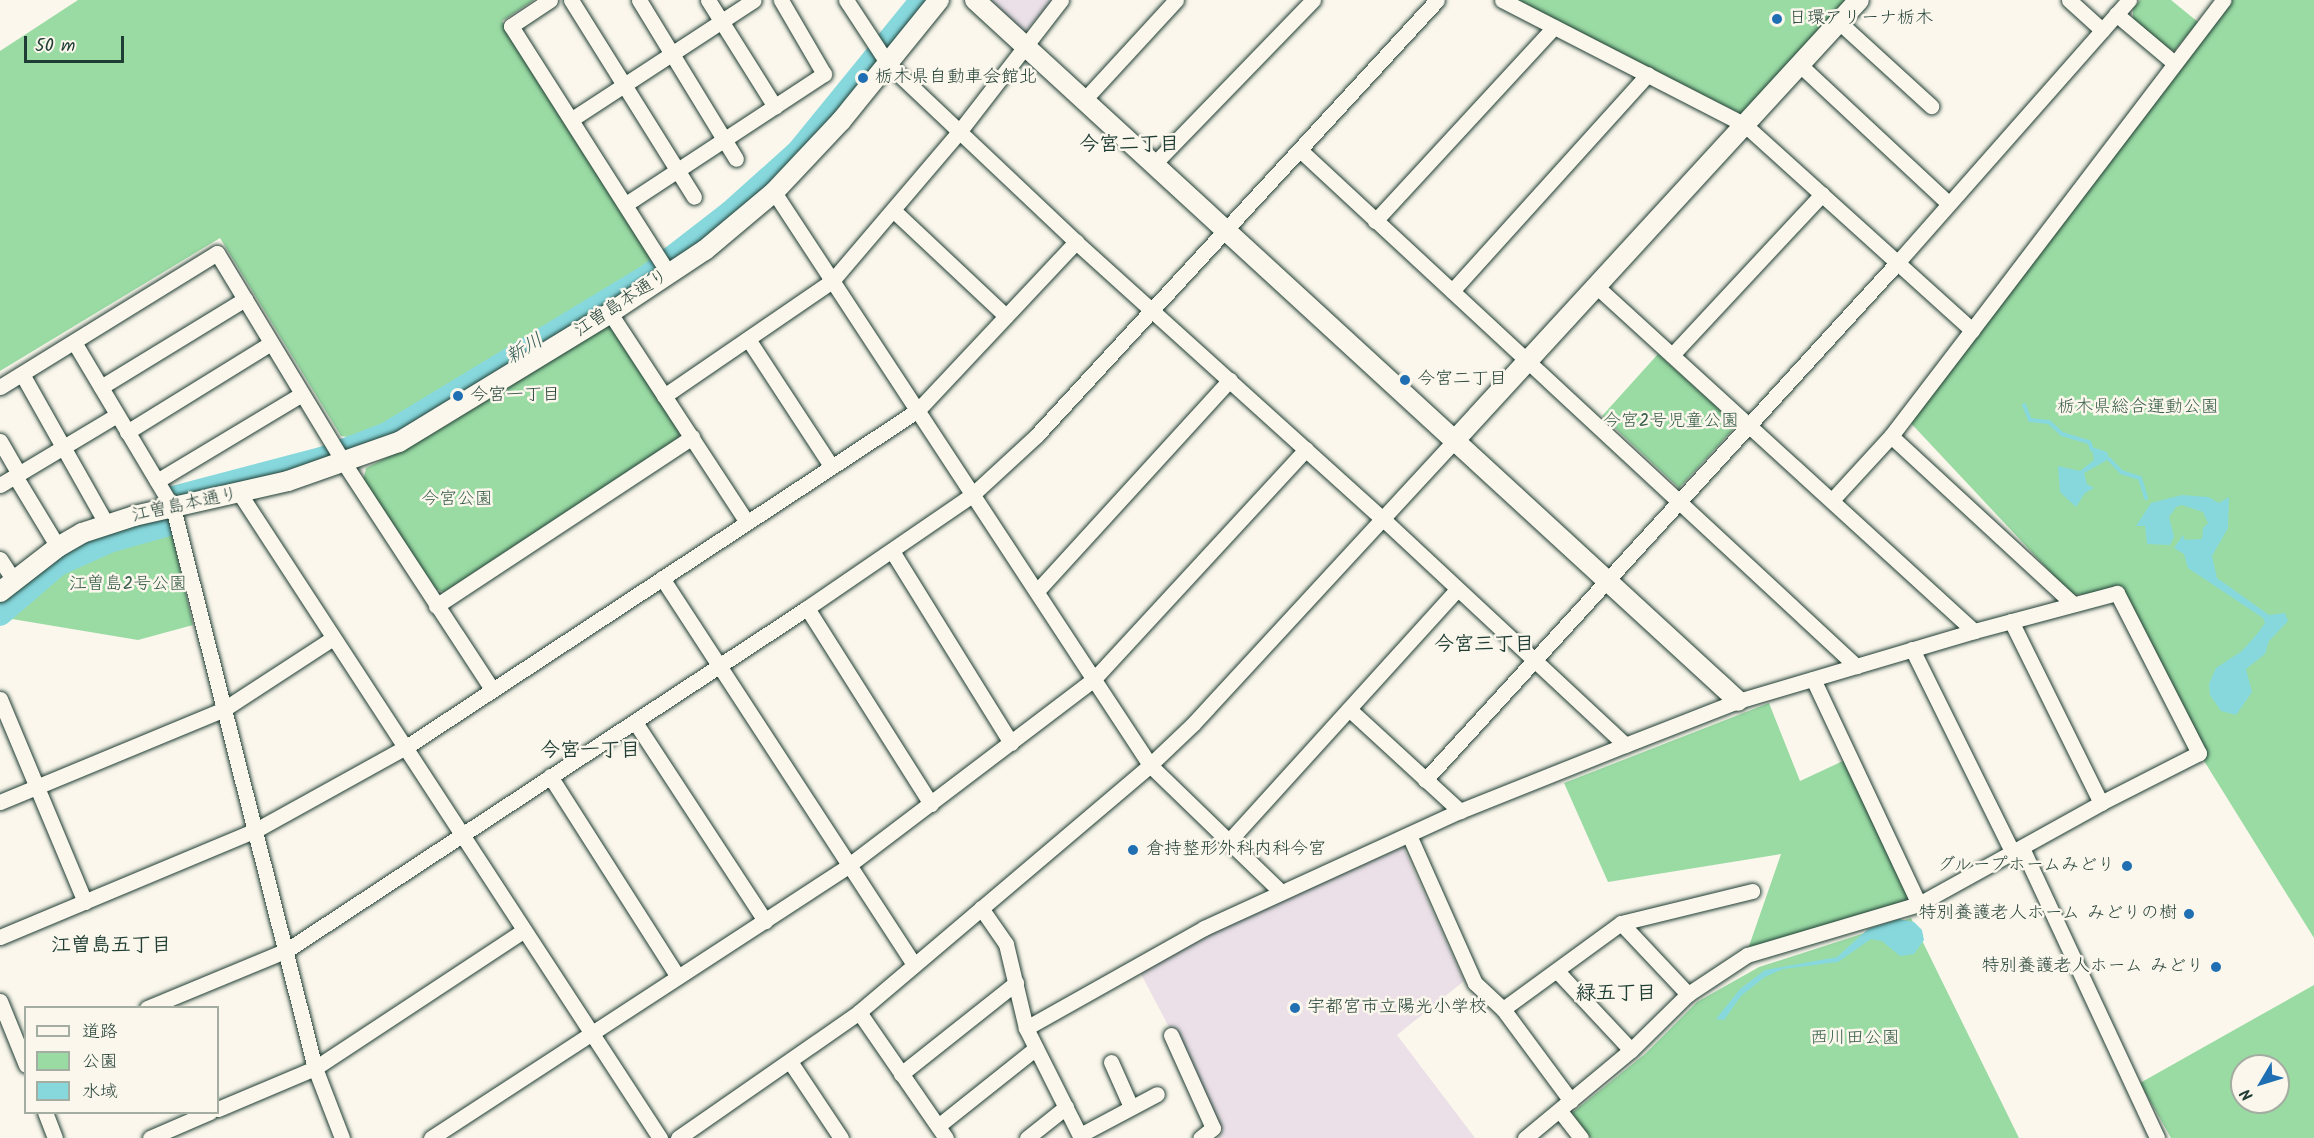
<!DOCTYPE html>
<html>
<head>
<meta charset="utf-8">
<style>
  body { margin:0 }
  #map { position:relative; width:2314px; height:1138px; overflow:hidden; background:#fbf7ec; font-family:Kalam,"Klee One",sans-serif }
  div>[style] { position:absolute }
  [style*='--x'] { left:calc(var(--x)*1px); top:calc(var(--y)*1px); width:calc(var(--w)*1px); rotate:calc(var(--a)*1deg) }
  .built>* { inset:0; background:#ebe0e7 }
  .green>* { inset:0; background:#9adba4 }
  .water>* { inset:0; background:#87d8dd }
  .stream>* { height:4px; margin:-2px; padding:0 2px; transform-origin:2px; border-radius:2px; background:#87d8dd }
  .river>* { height:24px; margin:-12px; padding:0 12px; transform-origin:12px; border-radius:12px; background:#87d8dd }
  .roads { filter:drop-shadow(0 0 2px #1f3d34) drop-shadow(0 0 2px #1f3d34) }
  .minor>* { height:15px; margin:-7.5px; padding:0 7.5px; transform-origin:7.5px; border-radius:7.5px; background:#fbf7ec }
  .tertiary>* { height:20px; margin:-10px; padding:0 10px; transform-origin:10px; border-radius:10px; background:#fbf7ec }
  .dots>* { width:16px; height:16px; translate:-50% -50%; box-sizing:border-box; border:3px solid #fbf7ec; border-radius:50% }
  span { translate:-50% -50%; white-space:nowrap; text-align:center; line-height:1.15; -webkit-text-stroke:5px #fbf7ec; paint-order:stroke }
  .poi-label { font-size:18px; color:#1f3d34 }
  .left { translate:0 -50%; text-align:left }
  .right { translate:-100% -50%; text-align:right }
  .street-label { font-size:18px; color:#1f3d34 }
  .park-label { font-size:18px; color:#385d4a }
  .neighbourhood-label { font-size:20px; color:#1f3d34; font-weight:700 }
  .water-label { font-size:20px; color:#345c56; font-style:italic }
  .legend { position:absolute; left:24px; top:1006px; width:195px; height:108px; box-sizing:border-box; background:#fbf7ec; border:2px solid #a3ada2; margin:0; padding:8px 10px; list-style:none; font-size:18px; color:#1f3d34 }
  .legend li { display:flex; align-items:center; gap:12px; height:30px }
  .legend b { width:30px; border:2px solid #a3ada2 }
  .north { position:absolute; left:2230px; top:1054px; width:60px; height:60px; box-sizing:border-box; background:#fbf7ec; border:2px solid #a3ada2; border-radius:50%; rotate:232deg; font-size:16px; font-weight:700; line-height:24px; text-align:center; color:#1f3d34 }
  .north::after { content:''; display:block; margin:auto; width:21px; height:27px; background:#1f6fb2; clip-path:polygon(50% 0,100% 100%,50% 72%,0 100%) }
  .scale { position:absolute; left:24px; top:36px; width:100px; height:27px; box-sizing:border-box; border:3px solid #1f3d34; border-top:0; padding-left:8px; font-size:18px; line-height:21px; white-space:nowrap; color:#1f3d34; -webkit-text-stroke:4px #fbf7ec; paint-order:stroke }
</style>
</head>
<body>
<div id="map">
  <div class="built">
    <i style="clip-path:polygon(988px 0,1051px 0,1052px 1px,1024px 33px)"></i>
    <i style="clip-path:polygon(1403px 847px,1464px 981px,1397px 1035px,1475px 1138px,1218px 1138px,1223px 1130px,1140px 972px,1236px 921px)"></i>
  </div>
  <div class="green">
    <i style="clip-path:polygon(78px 0,534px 0,502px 21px,653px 255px,652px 265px,361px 439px,341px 436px,220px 238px,0 371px,0 51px)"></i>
    <i style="clip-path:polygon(1515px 0,1847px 0,1743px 115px)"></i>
    <i style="clip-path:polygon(2140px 0,2171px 0,2198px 22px,2175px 50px,2170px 50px,2133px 20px,2133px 9px)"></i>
    <i style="clip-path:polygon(2230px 0,2314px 0,2314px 938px,2196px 748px,2119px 597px,2071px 594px,1906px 418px)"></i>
    <i style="clip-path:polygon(609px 325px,680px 430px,678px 439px,444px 592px,431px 588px,363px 481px,366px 468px,429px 436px)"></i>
    <i style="clip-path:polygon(1658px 354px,1737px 425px,1679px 488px,1602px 416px)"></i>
    <i style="clip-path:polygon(169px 521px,193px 625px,138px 640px,0 617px,0 604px,62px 555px,103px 536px)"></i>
    <i style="clip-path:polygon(1769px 703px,1800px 781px,1845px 760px,1908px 891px,1906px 901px,1748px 949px,1781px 854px,1608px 882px,1564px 783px)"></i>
    <i style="clip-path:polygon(1911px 918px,2019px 1138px,1591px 1138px,1572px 1113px,1645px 1054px,1697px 1002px,1759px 967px)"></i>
    <i style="clip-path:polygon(evenodd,2314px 985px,2314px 1138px,2171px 1138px,2140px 1083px,2314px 985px,2242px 1066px,2278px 1066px,2278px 1102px,2242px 1102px,2242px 1066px)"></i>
  </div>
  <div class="water">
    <i style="clip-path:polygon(2095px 448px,2107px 452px,2109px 459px,2084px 473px,2087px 484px,2094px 488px,2085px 493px,2076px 507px,2060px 492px,2058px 466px,2080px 471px,2094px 460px,2092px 449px)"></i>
    <i style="clip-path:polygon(2182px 495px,2208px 497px,2219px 503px,2229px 497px,2228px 528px,2212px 556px,2217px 578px,2269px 615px,2285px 613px,2288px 621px,2269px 641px,2265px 654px,2246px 669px,2252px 692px,2236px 715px,2221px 711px,2210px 695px,2209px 684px,2216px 668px,2242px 651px,2257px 634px,2265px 623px,2263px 618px,2188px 568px,2184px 554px,2174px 548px,2183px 535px,2185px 540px,2202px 539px,2203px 528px,2208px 523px,2203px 512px,2182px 505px,2176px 507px,2169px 517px,2174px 537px,2170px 545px,2147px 544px,2145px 526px,2136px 526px,2151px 503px)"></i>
    <i style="clip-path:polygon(135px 528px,137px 534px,105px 542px,62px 563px,0 613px,2px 603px,61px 556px,95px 539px)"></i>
    <i style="clip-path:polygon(1899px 919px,1914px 922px,1922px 930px,1924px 940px,1914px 954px,1900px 956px,1882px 941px,1871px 939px,1838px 962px,1783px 969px,1765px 977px,1741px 996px,1724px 1020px,1716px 1019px,1740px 989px,1765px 970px,1837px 957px,1868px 929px)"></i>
  </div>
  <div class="stream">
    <i style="--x:2024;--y:405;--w:16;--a:68"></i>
    <i style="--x:2030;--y:420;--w:19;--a:6"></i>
    <i style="--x:2049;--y:422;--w:18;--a:43"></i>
    <i style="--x:2062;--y:434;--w:28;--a:17"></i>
    <i style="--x:2089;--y:442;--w:8;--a:67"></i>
    <i style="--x:2109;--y:459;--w:18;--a:47"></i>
    <i style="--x:2121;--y:472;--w:20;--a:18"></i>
    <i style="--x:2140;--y:478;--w:21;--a:73"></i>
  </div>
  <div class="river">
    <i style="--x:0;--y:614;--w:77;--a:-40.8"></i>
    <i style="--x:58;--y:564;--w:56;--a:-24.3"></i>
    <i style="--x:109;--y:541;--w:58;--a:-15.9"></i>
    <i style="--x:165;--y:525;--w:26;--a:-81"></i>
    <i style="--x:169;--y:499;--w:158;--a:-14.7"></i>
    <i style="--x:322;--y:459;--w:70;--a:-21"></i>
    <i style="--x:387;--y:434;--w:309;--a:-31.2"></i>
    <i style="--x:651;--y:274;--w:100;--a:-37.7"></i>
    <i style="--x:730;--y:213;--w:91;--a:-41.9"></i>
    <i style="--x:798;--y:152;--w:196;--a:-50.8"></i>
  </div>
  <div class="roads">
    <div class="minor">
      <i style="--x:550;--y:0;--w:47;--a:146.3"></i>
      <i style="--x:511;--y:26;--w:294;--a:57.5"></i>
      <i style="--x:571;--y:0;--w:232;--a:58"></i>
      <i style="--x:639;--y:0;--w:186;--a:58.6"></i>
      <i style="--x:708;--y:0;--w:126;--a:57.9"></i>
      <i style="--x:846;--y:0;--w:77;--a:56.7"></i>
      <i style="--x:888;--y:64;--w:259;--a:43.4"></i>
      <i style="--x:1076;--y:242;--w:413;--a:42.1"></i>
      <i style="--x:1383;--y:519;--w:331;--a:43"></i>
      <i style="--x:1502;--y:0;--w:273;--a:27.2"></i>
      <i style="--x:1745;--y:125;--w:306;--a:42.1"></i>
      <i style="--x:1972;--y:330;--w:133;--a:127.4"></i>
      <i style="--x:1891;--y:436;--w:246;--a:42.7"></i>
      <i style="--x:2069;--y:0;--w:45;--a:42.3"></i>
      <i style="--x:2116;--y:14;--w:75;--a:40.1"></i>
      <i style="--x:1839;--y:22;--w:125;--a:42.4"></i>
      <i style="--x:1800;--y:65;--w:202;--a:43"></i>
      <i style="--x:1084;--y:100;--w:136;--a:-47.4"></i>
      <i style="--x:572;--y:119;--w:217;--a:-33.2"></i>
      <i style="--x:1300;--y:150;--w:759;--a:42.86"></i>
      <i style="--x:1153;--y:165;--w:230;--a:-45.9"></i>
      <i style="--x:774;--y:192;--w:685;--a:56.73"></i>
      <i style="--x:1150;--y:765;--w:182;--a:44.1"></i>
      <i style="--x:626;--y:204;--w:237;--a:-33.3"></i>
      <i style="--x:824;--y:74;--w:86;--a:-120.2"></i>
      <i style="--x:893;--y:210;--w:155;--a:43.2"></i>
      <i style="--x:1375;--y:221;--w:264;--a:-47.3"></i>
      <i style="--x:1596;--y:286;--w:512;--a:42.39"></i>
      <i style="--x:1452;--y:291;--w:292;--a:-47.9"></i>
      <i style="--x:610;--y:313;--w:250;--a:56.8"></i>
      <i style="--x:1972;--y:330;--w:415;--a:-52.7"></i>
      <i style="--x:748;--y:339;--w:152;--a:56.8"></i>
      <i style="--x:74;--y:342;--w:193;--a:59.2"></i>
      <i style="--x:173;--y:508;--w:578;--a:75.77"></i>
      <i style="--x:315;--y:1068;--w:75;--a:68.9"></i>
      <i style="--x:1672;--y:355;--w:220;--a:-47"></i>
      <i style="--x:22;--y:374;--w:173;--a:60.6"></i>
      <i style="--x:0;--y:387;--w:255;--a:-31.7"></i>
      <i style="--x:217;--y:253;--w:245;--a:58.8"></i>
      <i style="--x:344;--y:463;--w:270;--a:56.8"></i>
      <i style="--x:101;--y:387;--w:169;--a:-31.4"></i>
      <i style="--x:664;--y:396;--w:204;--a:-34.4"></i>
      <i style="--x:832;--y:281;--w:196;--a:-49.6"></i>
      <i style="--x:959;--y:132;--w:167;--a:-52.3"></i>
      <i style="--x:127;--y:432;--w:169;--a:-31.7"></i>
      <i style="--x:0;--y:441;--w:38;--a:60"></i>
      <i style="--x:15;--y:476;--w:83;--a:58.8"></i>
      <i style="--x:157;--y:481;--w:169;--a:-31"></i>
      <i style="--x:0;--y:485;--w:136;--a:-30.9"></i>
      <i style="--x:240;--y:494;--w:769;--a:56.89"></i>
      <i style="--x:1833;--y:499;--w:86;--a:-47.4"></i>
      <i style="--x:892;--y:551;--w:226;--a:58.2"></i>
      <i style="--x:0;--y:559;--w:24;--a:57"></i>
      <i style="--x:662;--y:578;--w:461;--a:56.9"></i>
      <i style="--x:1037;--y:591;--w:286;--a:-47.6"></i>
      <i style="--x:436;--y:606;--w:307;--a:-33.4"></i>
      <i style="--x:807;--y:608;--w:232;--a:57.7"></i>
      <i style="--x:2011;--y:621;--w:203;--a:63.7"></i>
      <i style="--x:1912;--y:649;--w:228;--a:63.7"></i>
      <i style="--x:1813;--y:679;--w:249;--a:64.8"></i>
      <i style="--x:0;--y:699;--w:220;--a:67.3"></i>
      <i style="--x:1349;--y:709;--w:151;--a:42.6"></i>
      <i style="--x:635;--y:722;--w:238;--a:56.8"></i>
      <i style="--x:550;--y:776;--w:238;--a:57.5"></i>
      <i style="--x:1425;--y:780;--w:700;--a:-47.61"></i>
      <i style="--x:1897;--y:263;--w:351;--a:-48.6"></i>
      <i style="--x:0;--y:802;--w:243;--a:-22.5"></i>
      <i style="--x:224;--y:709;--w:130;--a:-33.1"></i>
      <i style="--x:1409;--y:835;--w:162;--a:66"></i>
      <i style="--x:1475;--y:983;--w:38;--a:43"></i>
      <i style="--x:1503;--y:1009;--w:114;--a:53.5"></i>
      <i style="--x:1229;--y:841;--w:338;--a:-47.8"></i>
      <i style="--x:2022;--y:848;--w:320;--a:65"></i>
      <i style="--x:981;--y:908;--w:44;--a:55.2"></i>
      <i style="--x:1006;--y:944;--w:86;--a:76.6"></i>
      <i style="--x:1026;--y:1028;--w:123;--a:63.4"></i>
      <i style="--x:1621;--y:923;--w:98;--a:46.7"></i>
      <i style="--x:0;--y:937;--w:277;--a:-22.7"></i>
      <i style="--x:256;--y:830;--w:171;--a:-29"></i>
      <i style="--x:406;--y:747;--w:613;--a:-33.35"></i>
      <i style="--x:918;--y:410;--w:231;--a:-46.8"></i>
      <i style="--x:1557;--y:971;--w:108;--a:46.9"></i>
      <i style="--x:0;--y:1001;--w:69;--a:67.9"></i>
      <i style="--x:147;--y:1008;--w:152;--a:-22.5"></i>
      <i style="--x:287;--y:950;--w:622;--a:-33.33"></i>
      <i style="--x:807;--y:608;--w:200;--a:-34.4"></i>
      <i style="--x:972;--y:495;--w:87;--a:-42.7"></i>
      <i style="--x:1036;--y:436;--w:592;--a:-47.39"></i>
      <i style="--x:1503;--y:1009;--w:146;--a:-36.1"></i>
      <i style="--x:1621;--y:923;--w:135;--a:-13.7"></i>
      <i style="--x:859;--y:1012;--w:153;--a:55.4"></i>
      <i style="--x:1026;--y:1028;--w:204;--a:-29.3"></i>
      <i style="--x:1204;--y:928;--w:281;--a:-24.6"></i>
      <i style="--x:1460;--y:811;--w:178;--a:-21.8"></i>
      <i style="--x:1625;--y:745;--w:121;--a:-21.3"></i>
      <i style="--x:1738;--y:701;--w:246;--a:-16.5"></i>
      <i style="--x:1974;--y:631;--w:148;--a:-14.9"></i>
      <i style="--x:2117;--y:593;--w:180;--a:62.9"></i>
      <i style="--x:2199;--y:753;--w:110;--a:153"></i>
      <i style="--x:2101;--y:803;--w:208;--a:151"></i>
      <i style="--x:1919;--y:904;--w:179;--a:163.5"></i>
      <i style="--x:1747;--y:955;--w:71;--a:146.5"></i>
      <i style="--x:1688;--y:994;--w:80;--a:135.5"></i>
      <i style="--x:1631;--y:1050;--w:138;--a:140.3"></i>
      <i style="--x:1171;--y:1035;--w:102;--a:65.7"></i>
      <i style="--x:1213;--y:1128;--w:16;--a:142"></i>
      <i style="--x:1111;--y:1062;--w:49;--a:66"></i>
      <i style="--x:791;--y:1063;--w:90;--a:56.3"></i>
      <i style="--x:901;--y:1074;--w:147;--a:-38.4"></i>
      <i style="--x:218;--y:1109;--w:105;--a:-22.9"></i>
      <i style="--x:315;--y:1068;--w:249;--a:-33.4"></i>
      <i style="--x:1560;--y:1111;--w:34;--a:52"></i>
      <i style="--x:45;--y:1112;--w:28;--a:69"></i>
      <i style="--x:938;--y:1126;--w:125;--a:-38.5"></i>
      <i style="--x:1080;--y:1135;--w:87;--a:-28"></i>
      <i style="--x:150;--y:1138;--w:65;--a:-23.4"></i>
      <i style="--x:431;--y:1138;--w:499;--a:-33.1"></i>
      <i style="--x:849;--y:865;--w:306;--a:-37.2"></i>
      <i style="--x:1093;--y:680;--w:314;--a:-47.3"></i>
      <i style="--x:678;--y:1138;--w:221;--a:-34.8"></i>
      <i style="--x:859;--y:1012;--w:382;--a:-40.3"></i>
      <i style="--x:1150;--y:765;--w:59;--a:-43.6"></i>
      <i style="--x:1193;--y:724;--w:386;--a:-47.3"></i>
      <i style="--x:1027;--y:1138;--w:50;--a:-38.5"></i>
    </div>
    <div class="tertiary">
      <i style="--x:975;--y:0;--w:1036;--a:42.57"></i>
      <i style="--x:1455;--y:440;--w:597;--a:-47.44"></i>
      <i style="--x:0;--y:592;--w:73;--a:-37.8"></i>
      <i style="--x:58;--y:547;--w:28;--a:-30"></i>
      <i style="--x:82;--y:533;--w:55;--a:-18.1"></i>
      <i style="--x:134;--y:516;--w:158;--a:-12.8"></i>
      <i style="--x:288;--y:481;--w:118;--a:-19.4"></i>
      <i style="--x:399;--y:442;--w:247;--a:-31.4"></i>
      <i style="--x:610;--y:313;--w:114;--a:-33.6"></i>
      <i style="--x:705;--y:250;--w:90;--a:-40"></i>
      <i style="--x:774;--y:192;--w:98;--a:-46.7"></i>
      <i style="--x:841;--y:121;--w:156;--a:-51"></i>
    </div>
  </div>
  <div class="dots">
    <i style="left:1777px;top:19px;background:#1f6fb2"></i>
    <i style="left:863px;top:78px;background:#1f6fb2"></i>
    <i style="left:1405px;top:380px;background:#1f6fb2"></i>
    <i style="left:458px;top:396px;background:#1f6fb2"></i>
    <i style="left:1133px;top:850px;background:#1f6fb2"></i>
    <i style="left:2127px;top:866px;background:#1f6fb2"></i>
    <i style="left:2189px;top:914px;background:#1f6fb2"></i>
    <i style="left:2216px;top:967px;background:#1f6fb2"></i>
    <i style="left:1295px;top:1008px;background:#1f6fb2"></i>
  </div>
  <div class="poi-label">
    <span class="left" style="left:1789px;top:19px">日環アリーナ栃木</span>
    <span class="left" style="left:875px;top:78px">栃木県自動車会館北</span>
    <span class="left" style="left:1417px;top:380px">今宮二丁目</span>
    <span class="left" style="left:470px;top:396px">今宮一丁目</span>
    <span class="left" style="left:1146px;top:850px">倉持整形外科内科今宮</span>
    <span class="right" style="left:2115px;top:866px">グループホームみどり</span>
    <span class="right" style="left:2177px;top:914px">特別養護老人ホーム みどりの樹</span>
    <span class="right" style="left:2204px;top:967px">特別養護老人ホーム みどり</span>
    <span class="left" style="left:1307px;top:1008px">宇都宮市立陽光小学校</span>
  </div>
  <div class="street-label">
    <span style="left:622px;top:304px;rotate:-33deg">江曽島本通り</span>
    <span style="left:185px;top:506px;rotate:-12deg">江曽島本通り</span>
  </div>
  <div class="park-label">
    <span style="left:2138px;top:408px">栃木県総合運動公園</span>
    <span style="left:1671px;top:422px">今宮2号児童公園</span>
    <span style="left:457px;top:500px">今宮公園</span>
    <span style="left:128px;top:585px">江曽島2号公園</span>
    <span style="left:1855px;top:1039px">西川田公園</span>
  </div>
  <div class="neighbourhood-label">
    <span style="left:1129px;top:145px">今宮二丁目</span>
    <span style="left:1484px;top:645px">今宮三丁目</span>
    <span style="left:590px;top:751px">今宮一丁目</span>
    <span style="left:111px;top:946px">江曽島五丁目</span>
    <span style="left:1616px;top:994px">緑五丁目</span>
  </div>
  <div class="water-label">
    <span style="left:525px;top:350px;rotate:-31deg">新川</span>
  </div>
  <ul class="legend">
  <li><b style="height:8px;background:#fbf7ec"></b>道路</li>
  <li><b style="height:16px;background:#9adba4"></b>公園</li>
  <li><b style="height:16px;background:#87d8dd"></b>水域</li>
  </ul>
  <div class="north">N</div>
  <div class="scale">50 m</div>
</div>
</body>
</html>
